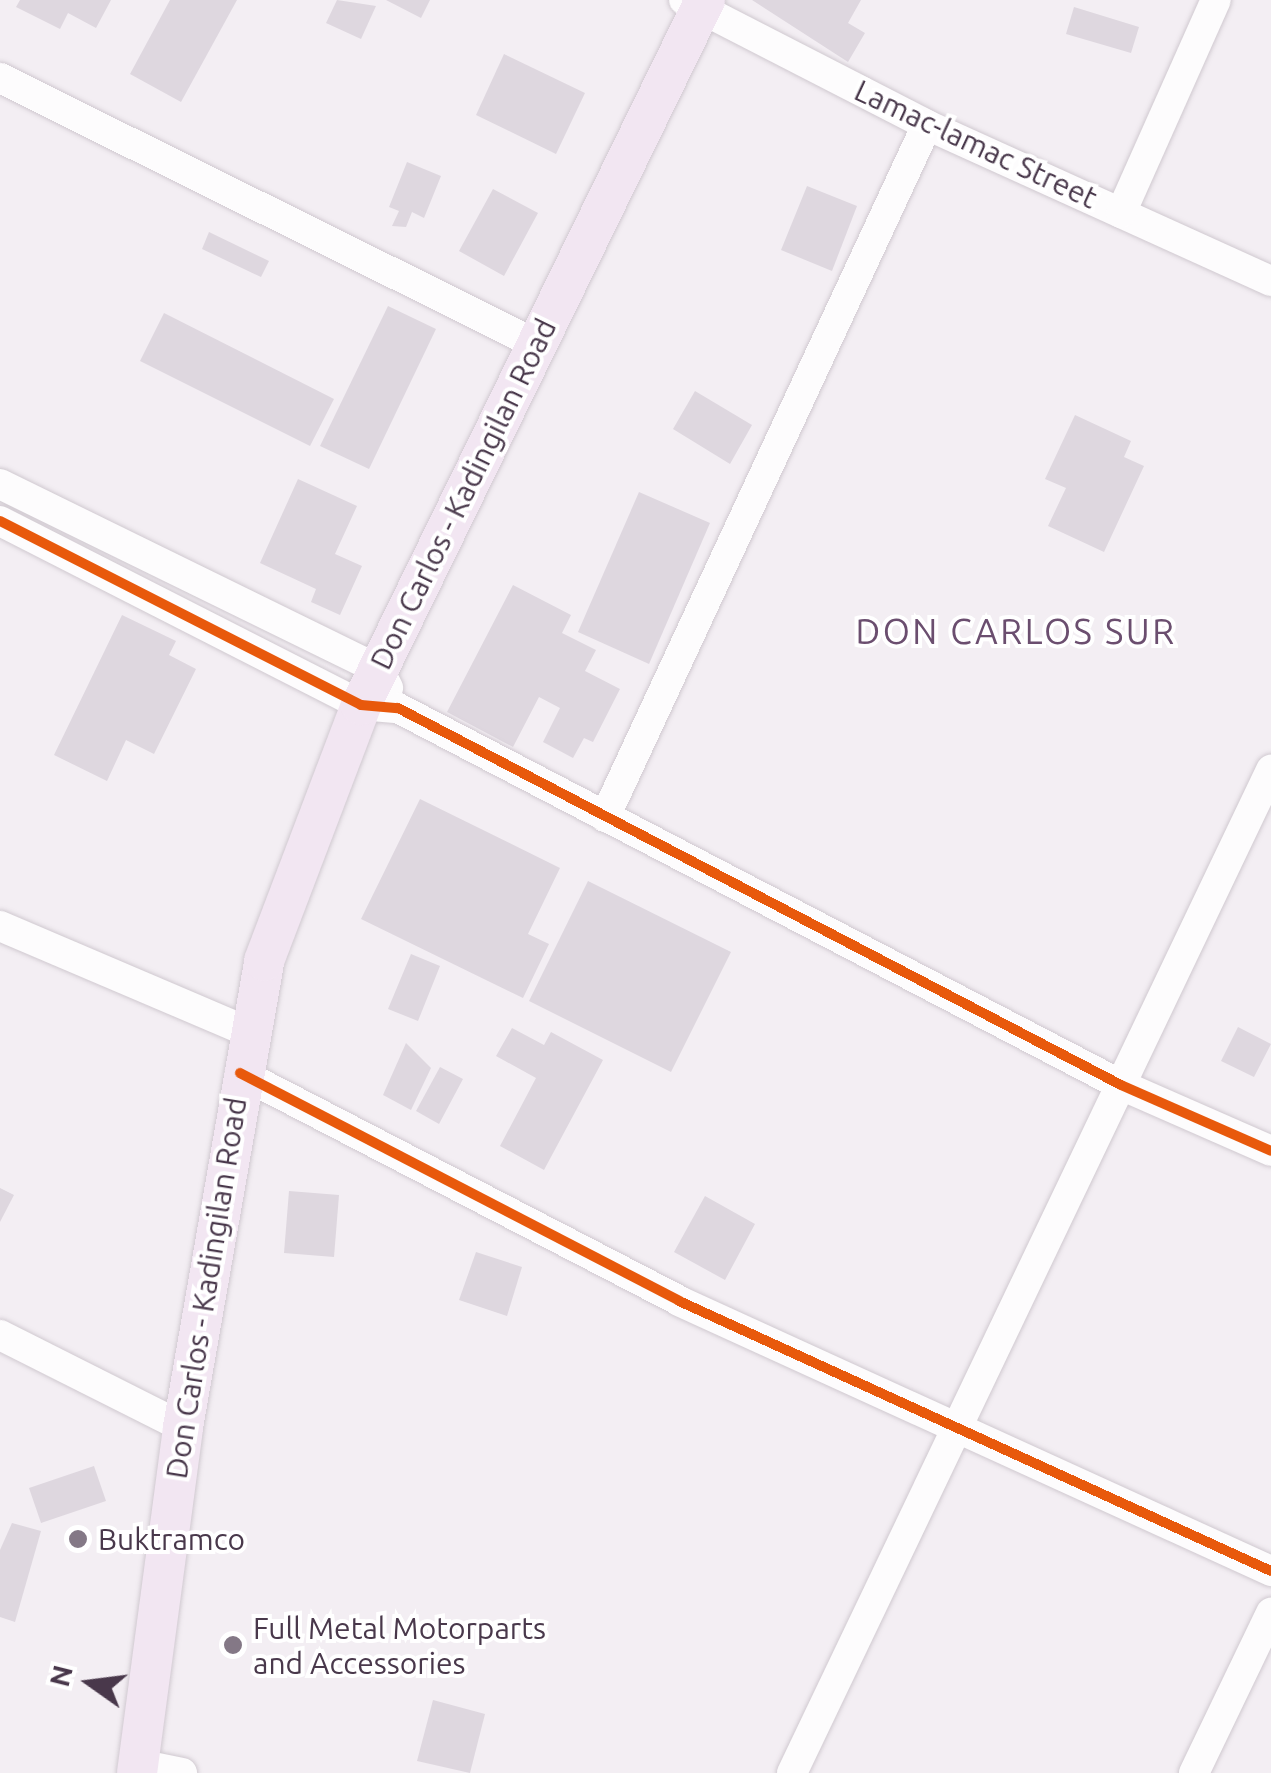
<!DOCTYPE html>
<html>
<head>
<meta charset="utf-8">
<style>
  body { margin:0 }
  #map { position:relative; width:1271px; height:1773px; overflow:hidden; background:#f3eef3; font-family:Ubuntu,sans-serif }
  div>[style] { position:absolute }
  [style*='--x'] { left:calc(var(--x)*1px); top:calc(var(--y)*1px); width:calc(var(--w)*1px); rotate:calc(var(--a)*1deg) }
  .building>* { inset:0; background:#ded7df }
  .roads { filter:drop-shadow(0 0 2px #d0c9d0) drop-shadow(0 0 2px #d0c9d0) }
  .minor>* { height:30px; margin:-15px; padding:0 15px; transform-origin:15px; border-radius:15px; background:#fdfcfd }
  .major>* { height:40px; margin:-20px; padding:0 20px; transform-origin:20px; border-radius:20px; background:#f2e6f2 }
  .cycleway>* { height:10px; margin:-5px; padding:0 5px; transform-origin:5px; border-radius:5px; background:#e8590c }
  .dots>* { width:28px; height:28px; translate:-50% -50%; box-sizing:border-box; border:5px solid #fff; border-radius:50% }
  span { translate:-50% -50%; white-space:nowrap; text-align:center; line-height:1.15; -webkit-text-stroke:8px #fff; paint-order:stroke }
  .street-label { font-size:30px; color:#49384b }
  .poi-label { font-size:30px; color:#49384b }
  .left { translate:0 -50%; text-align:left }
  .quarter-label { font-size:35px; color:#6b4e6f; letter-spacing:2.5px }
  .north { position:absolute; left:40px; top:1633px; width:100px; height:100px; -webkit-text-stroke:8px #fff; paint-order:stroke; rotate:284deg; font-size:28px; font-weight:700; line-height:40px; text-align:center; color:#49384b }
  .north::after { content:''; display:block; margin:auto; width:35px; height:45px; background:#49384b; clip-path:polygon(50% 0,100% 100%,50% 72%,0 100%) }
</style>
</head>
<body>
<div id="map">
  <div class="building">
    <i style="clip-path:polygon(20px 0,111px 0,96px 28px,68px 13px,60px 29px,16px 7px)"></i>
    <i style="clip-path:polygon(170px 0,237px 0,181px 102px,130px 74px)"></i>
    <i style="clip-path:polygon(337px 0,376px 6px,361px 39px,326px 23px)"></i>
    <i style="clip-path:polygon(386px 0,430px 0,421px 18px)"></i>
    <i style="clip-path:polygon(752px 0,861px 0,848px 23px,865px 33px,848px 62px)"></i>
    <i style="clip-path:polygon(1074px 7px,1139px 27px,1131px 53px,1066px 34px)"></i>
    <i style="clip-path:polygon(504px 54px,585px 93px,556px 154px,476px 115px)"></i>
    <i style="clip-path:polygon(407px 162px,441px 176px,424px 218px,412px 212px,406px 227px,392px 226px,399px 211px,389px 207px)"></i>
    <i style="clip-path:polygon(807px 186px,857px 206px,832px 271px,781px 250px)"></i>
    <i style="clip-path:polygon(493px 189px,538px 213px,504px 276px,459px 251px)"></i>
    <i style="clip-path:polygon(209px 232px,269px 261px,261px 277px,202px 249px)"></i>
    <i style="clip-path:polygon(388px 306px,436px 329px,369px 469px,320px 446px)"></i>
    <i style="clip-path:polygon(164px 313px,334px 399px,310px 446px,140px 361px)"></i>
    <i style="clip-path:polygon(695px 391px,752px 425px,730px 464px,673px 429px)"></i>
    <i style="clip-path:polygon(1075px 415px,1131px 441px,1124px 457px,1144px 466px,1104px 552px,1048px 526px,1066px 488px,1045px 479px)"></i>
    <i style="clip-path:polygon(298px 479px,357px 506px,335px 554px,362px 566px,340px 615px,311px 602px,316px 589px,260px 563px)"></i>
    <i style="clip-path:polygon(639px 492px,710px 523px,649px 664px,578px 632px)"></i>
    <i style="clip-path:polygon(513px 585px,571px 615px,562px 633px,596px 650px,585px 671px,620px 689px,593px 742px,584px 738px,573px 758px,543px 742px,560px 708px,539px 697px,513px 747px,447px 712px)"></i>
    <i style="clip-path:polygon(122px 615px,176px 641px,169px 655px,196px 669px,154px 754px,126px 740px,107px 781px,54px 755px)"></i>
    <i style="clip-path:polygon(420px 799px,560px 868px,528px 934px,549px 944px,523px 998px,361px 919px)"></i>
    <i style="clip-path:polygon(588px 881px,731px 952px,671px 1072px,529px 1001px)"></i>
    <i style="clip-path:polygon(411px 954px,440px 966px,418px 1021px,388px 1009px)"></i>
    <i style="clip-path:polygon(1238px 1027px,1271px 1044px,1254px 1077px,1221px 1061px)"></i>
    <i style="clip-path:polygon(512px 1028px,544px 1045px,551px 1032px,603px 1060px,544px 1170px,500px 1146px,536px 1078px,496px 1056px)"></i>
    <i style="clip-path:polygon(406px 1043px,431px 1068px,411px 1110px,383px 1095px)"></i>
    <i style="clip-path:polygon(440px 1067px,463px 1079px,439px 1124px,416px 1111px)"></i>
    <i style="clip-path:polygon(0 1188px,14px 1195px,0 1222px)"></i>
    <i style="clip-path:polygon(289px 1191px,339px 1195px,334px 1257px,284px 1253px)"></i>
    <i style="clip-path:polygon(705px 1196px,755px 1224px,725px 1280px,674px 1252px)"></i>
    <i style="clip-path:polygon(476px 1252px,522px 1267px,507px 1316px,459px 1300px)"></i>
    <i style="clip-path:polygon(94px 1466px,106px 1501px,41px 1523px,29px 1488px)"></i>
    <i style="clip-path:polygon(12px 1523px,41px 1531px,15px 1622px,0 1617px,0 1550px)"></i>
    <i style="clip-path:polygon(433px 1700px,485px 1714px,470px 1773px,417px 1761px)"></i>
  </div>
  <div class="roads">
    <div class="minor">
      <i style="--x:684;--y:0;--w:273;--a:27.2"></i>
      <i style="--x:927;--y:125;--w:378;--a:24.4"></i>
      <i style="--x:0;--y:78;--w:596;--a:26.39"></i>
      <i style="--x:1121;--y:213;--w:233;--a:-66"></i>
      <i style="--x:0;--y:484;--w:422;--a:26.1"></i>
      <i style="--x:379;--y:670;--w:20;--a:63"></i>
      <i style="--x:0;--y:521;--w:405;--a:27"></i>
      <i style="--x:361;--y:705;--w:37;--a:5"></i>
      <i style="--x:398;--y:708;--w:815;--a:27.54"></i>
      <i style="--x:1121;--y:1085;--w:164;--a:23.7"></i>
      <i style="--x:605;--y:817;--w:763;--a:-65.05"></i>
      <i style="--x:0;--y:926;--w:270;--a:23.1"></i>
      <i style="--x:240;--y:1073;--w:495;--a:27.4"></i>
      <i style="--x:679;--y:1301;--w:651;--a:24.52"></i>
      <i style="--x:0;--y:1335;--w:205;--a:26.7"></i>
      <i style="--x:138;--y:1764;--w:45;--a:11.6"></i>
      <i style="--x:792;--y:1773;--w:1112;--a:-64.47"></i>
      <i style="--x:1194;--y:1773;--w:178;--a:-64.3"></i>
    </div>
    <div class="major">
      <i style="--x:137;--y:1773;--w:349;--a:-82.4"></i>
      <i style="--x:183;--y:1427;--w:473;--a:-80.1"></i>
      <i style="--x:264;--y:961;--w:274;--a:-69.2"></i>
      <i style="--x:361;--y:705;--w:784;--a:-63.99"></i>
    </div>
  </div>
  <div class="cycleway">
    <i style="--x:0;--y:521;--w:405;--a:27"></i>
    <i style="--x:361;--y:705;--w:37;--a:5"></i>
    <i style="--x:398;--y:708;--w:815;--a:27.54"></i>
    <i style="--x:1121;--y:1085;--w:164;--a:23.7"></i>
    <i style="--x:240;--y:1073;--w:495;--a:27.4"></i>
    <i style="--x:679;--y:1301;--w:651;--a:24.52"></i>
  </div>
  <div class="dots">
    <i style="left:78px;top:1539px;background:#847886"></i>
    <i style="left:233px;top:1645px;background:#847886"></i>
  </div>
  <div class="street-label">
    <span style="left:976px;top:144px;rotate:25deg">Lamac-lamac Street</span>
    <span style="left:463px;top:494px;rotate:-64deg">Don Carlos - Kadingilan Road</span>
    <span style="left:206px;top:1288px;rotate:-81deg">Don Carlos - Kadingilan Road</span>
  </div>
  <div class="poi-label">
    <span class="left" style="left:98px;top:1539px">Buktramco</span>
    <span class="left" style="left:253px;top:1645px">Full Metal Motorparts<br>and Accessories</span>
  </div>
  <div class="quarter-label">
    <span style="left:1016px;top:631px">DON CARLOS SUR</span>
  </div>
  <div class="north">N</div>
</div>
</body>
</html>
